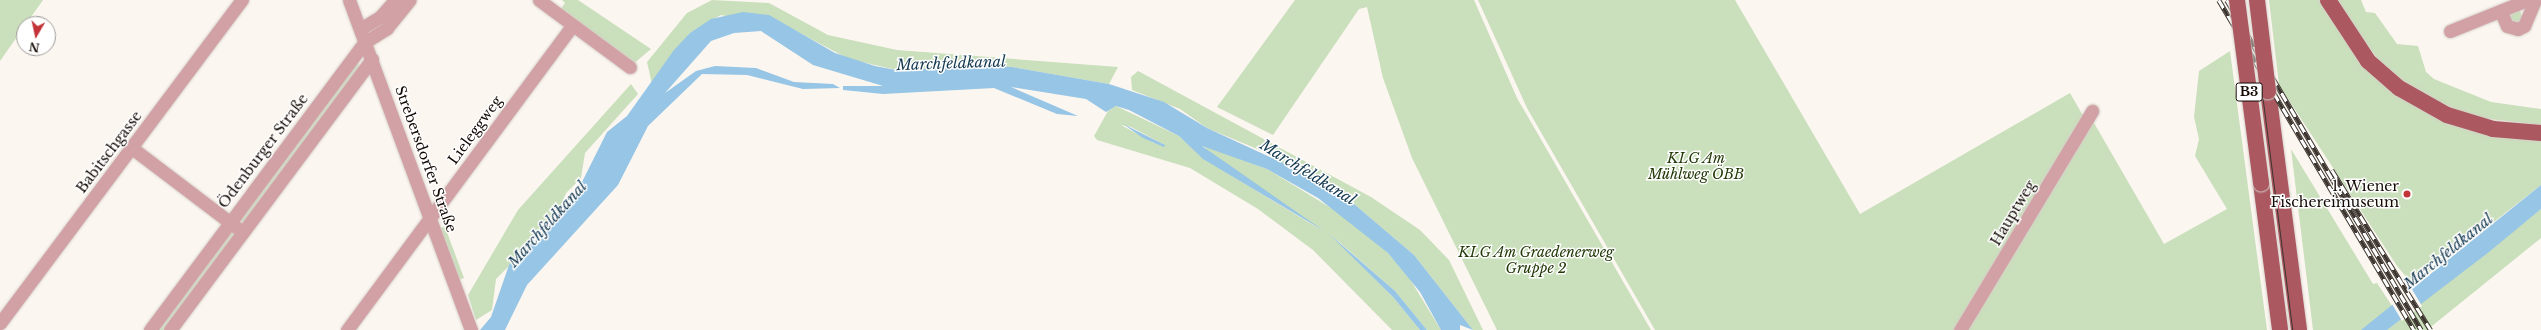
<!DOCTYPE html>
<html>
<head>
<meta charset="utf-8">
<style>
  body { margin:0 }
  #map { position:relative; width:2541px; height:330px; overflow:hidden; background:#fbf6f0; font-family:"Libre Baskerville",serif }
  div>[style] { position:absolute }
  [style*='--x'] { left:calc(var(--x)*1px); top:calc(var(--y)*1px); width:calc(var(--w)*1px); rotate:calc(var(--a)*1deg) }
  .green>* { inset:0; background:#cadfbb }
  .water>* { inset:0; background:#96c5e6 }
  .pier>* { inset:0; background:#fbf6f0 }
  .roads { filter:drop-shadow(0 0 1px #d6d0ca) drop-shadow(0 0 1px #d6d0ca) }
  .minor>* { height:13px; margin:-6.5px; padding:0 6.5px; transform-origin:6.5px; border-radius:6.5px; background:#d2a1a5 }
  .major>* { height:16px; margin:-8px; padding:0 8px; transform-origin:8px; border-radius:8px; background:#ab5861 }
  .tram>* { height:1px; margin:-0.5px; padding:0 0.5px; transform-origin:0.5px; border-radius:0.5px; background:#3c342e }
  .rail>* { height:4.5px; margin-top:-2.25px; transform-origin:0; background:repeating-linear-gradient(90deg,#fff 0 9px,#3c342e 0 18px); box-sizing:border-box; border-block:1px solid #3c342e }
  .bridges { filter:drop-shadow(0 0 1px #d6d0ca) drop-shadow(0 0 1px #d6d0ca) }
  .major-bridge>* { height:16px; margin:-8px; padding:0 8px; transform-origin:8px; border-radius:8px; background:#ab5861 }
  .dots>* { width:11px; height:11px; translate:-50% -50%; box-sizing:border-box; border:2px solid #fff; border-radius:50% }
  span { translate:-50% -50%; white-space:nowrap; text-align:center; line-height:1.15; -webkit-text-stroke:3px #fff; paint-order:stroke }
  .shield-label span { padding:1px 3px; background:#fff; border:1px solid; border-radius:3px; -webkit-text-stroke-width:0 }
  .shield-label { font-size:13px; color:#120903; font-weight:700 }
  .street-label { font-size:14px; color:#120903 }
  .park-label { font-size:14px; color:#223907; font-style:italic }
  .poi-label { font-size:14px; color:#120903 }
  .right { translate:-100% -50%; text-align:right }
  .water-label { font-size:15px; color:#123850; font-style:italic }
  .north { position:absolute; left:16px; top:16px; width:40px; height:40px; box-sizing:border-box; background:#fff; border:1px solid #a09d9a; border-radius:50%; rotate:189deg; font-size:11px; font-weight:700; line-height:16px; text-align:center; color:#120903 }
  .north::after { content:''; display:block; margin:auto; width:14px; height:18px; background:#c33439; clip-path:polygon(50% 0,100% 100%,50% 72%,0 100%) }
</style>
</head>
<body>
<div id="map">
  <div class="green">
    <i style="clip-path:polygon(0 0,43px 0,0 61px)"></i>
    <i style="clip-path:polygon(562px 0,578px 0,651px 49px,632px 65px,561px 9px,565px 3px)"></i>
    <i style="clip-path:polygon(712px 0,769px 3px,828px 35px,897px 50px,1118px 67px,1109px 84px,1012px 67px,957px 66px,901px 71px,849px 59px,794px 30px,721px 15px,690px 33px,652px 84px,647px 62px,687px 13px)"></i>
    <i style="clip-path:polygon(1295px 0,1474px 0,1517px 98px,1651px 330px,1497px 330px,1412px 158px,1383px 78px,1367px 7px,1359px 9px,1273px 135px,1217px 107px)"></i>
    <i style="clip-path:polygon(1478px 0,1735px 0,1860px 214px,2070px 93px,2082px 114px,2090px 116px,2164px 244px,2227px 209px,2195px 156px,2199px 139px,2194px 117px,2199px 71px,2230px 51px,2267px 330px,1655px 330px,1527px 108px)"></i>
    <i style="clip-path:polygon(2269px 0,2319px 0,2362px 63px,2404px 100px,2441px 120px,2495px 135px,2541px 139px,2541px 185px,2413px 285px,2397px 266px,2279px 85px)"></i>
    <i style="clip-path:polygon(2338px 0,2361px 0,2366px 12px,2375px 13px,2397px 44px,2418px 46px,2426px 72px,2434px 79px,2491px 102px,2541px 109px,2541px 125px,2473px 117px,2413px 90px,2378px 59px,2347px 19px)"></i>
    <i style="clip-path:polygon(2519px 8px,2523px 19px,2515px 25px,2507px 14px)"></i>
    <i style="clip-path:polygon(356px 59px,360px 68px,244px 222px,238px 221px)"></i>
    <i style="clip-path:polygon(1138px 71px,1371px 197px,1420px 230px,1449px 260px,1483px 330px,1473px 330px,1414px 255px,1354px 204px,1262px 151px,1207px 128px,1180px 109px,1132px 90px,1131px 77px)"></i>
    <i style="clip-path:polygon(631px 84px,638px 94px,585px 153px,581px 178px,566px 193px,555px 220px,496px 279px,492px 310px,476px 320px,468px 295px,518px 210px)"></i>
    <i style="clip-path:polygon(evenodd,1116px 106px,1179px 136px,1204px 159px,1323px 231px,1222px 163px,1202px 145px,1267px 169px,1344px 216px,1388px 253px,1408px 276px,1441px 330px,1427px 330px,1395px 291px,1330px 234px,1393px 297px,1420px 330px,1392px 330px,1313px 250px,1258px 209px,1190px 168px,1097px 140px,1094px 136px,1108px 111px,1116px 106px,1121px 125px,1131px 127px,1163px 144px,1154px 143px,1121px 125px)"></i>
    <i style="clip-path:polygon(2291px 149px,2373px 284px,2377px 283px,2392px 306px,2362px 330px,2313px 330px)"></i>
    <i style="clip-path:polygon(2541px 209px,2541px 238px,2427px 330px,2387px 330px)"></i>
    <i style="clip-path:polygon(445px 227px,464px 278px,458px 280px,439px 228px)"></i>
    <i style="clip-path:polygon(231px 229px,236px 233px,165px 330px,154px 330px)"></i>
  </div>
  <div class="water">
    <i style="clip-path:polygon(743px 12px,769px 15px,835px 53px,875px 66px,901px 71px,957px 66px,1012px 67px,1109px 84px,1164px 102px,1207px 128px,1294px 168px,1354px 204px,1414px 255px,1473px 330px,1460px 325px,1460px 330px,1441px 330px,1420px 292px,1388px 253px,1318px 198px,1267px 169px,1202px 146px,1324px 231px,1203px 159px,1179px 136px,1129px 110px,1116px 106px,1106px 112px,1086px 99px,1011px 87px,1078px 116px,1057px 114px,994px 88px,883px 94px,843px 90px,843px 86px,883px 86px,813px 65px,761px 31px,734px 33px,711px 41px,665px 93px,696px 71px,715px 66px,756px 68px,794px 82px,833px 84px,840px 88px,803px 89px,747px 75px,702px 74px,648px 126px,618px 185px,527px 285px,505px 330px,480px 330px,491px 317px,509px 265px,573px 200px,607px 132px,627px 116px,674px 50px,690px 33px,711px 19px)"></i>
    <i style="clip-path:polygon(1123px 124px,1165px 145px,1164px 147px,1143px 138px)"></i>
    <i style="clip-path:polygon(2541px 185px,2541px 209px,2489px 252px,2387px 330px,2361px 330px)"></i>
    <i style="clip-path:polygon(1328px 233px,1395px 291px,1427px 330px,1420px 330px,1393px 297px)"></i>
  </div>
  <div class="pier">
    <i style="clip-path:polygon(2410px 286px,2422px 306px,2402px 321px,2392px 304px)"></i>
  </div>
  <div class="roads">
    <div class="minor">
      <i style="--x:349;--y:0;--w:352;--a:69.7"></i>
      <i style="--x:539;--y:0;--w:113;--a:36.4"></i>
      <i style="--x:2501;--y:12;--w:15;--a:67"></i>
      <i style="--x:2507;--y:26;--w:11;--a:15"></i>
      <i style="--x:2518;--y:29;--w:7;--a:-27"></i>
      <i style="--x:2524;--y:26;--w:28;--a:-67"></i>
      <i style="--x:360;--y:29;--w:23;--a:-31"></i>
      <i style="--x:380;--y:17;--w:23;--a:-49"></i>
      <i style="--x:2450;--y:31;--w:83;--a:-21.9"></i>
      <i style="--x:132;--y:148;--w:131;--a:37.2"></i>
      <i style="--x:0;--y:323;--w:404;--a:-53.2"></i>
      <i style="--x:150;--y:330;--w:359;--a:-53.3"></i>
      <i style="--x:365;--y:42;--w:26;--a:-32"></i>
      <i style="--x:387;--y:28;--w:36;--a:-51"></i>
      <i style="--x:170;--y:330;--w:338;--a:-53.3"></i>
      <i style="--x:347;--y:330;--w:378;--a:-53.5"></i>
      <i style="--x:1960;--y:330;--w:256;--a:-58.9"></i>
    </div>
    <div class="major">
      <i style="--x:2328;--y:0;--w:73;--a:56.7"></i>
      <i style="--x:2368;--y:61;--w:41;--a:41.1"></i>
      <i style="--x:2399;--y:88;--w:55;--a:29.4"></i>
      <i style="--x:2447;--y:115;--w:48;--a:16.9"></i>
      <i style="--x:2493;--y:129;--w:48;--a:4.8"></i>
      <i style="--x:2268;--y:91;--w:241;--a:82.6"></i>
      <i style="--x:2261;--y:183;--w:148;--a:82.6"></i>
    </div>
  </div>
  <div class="tram">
    <i style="--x:2250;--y:0;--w:333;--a:82.7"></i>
  </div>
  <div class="rail">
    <i style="--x:2219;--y:0;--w:383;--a:59.4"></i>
    <i style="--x:2227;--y:0;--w:383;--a:59.5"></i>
    <i style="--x:2332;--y:170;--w:188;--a:58.3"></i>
  </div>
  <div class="bridges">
    <div class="major-bridge">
      <i style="--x:2237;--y:0;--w:185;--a:82.5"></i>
      <i style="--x:2257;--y:0;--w:92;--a:83.1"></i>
    </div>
  </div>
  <div class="dots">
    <i style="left:2407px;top:194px;background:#c33439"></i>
  </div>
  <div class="shield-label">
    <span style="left:2249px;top:92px">B3</span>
  </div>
  <div class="street-label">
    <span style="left:475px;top:130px;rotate:-54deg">Lieleggweg</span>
    <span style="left:263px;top:151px;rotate:-53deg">Ödenburger Straße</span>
    <span style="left:109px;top:152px;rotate:-53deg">Babitschgasse</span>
    <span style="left:426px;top:159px;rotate:70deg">Strebersdorfer Straße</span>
    <span style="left:2013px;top:213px;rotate:-59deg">Hauptweg</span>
  </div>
  <div class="park-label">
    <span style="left:1696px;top:166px">KLG Am<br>Mühlweg ÖBB</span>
    <span style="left:1536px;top:260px">KLG Am Graedenerweg<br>Gruppe 2</span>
  </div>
  <div class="poi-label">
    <span class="right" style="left:2399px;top:194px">1. Wiener<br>Fischereimuseum</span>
  </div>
  <div class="water-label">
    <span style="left:951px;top:63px;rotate:-2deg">Marchfeldkanal</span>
    <span style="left:1308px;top:172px;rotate:32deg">Marchfeldkanal</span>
    <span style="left:547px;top:224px;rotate:-48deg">Marchfeldkanal</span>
    <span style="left:2448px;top:251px;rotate:-39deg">Marchfeldkanal</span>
  </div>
  <div class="north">N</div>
</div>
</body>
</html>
